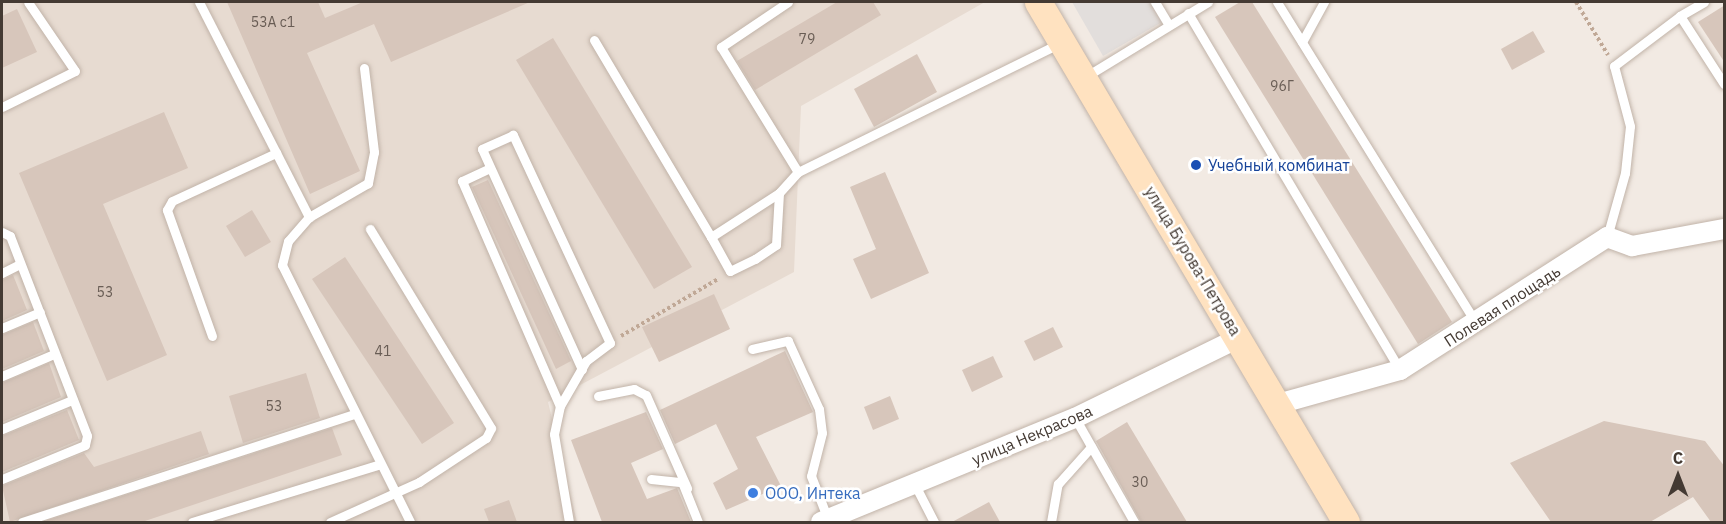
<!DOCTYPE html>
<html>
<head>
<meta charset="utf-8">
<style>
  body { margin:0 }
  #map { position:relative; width:1726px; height:524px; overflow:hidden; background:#f2eae3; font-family:"IBM Plex Sans",sans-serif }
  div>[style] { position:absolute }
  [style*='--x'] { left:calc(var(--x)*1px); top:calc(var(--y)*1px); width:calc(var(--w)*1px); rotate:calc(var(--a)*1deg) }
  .residential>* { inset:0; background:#e7dbd1 }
  .parking>* { inset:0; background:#e2dedc }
  .building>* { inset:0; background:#d7c6bb }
  .path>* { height:4px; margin-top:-2px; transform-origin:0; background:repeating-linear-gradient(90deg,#c0a896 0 3px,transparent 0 6px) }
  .roads { filter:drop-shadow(0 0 2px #c1b3a8) drop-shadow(0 0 2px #c1b3a8) }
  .lane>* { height:9px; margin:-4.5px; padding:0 4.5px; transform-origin:4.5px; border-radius:4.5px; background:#fff }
  .street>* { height:20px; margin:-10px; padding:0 10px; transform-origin:10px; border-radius:10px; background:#fff }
  .secondary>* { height:27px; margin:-13.5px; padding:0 13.5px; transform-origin:13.5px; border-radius:13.5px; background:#ffe2c0 }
  .dots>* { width:16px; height:16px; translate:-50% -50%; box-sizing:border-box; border:3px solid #fff; border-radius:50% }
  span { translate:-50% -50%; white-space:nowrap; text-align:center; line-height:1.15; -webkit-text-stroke:5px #fff; paint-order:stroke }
  .number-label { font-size:14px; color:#695d55 }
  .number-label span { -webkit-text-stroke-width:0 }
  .transit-label { font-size:16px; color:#164399 }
  .left { translate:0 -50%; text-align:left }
  .street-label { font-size:16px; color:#443a33 }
  .shop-label { font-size:16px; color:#366cbe }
  .frame { position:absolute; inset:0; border:3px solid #443a33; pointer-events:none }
  .north { position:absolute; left:1648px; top:446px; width:60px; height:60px; -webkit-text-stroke:4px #fff; paint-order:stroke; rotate:0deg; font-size:16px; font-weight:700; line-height:24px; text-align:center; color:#443a33 }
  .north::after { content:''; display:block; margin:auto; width:21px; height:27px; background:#443a33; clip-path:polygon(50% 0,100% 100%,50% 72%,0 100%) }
</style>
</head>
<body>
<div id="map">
  <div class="residential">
    <i style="clip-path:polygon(2px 2px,985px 2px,801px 106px,794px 272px,548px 402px,577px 522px,2px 522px)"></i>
  </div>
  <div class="parking">
    <i style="clip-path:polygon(1072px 2px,1150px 2px,1162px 22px,1103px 56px)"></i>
  </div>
  <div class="building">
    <i style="clip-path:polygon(227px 2px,318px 2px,325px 18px,363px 2px,530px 2px,391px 62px,374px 24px,307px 53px,360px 171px,310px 194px)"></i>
    <i style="clip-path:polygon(837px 2px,873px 2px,881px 15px,755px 90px,737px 61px)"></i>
    <i style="clip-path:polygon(1240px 2px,1252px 2px,1452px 322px,1418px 344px,1215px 17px)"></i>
    <i style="clip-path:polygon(1725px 5px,1725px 63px,1698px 22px)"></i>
    <i style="clip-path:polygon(17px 9px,37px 52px,2px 68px,2px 16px)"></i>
    <i style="clip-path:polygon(1533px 31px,1545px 52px,1512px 70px,1501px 49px)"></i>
    <i style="clip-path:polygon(553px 38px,692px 267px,654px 289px,516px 60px)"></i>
    <i style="clip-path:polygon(917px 54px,937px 92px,874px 127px,854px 89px)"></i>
    <i style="clip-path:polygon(164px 112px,188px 168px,103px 204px,167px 355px,107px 381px,19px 173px)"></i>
    <i style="clip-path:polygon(885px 172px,929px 273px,871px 299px,853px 259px,876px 249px,850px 187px)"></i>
    <i style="clip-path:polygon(488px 180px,571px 361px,556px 369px,472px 187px)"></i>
    <i style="clip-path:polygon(252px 210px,271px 242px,245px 257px,226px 226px)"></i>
    <i style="clip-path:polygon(345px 257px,454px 423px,422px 444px,312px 279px)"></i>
    <i style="clip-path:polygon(13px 275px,27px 310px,2px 321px,2px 280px)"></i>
    <i style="clip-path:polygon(714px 294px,730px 329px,659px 362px,642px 327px)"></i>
    <i style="clip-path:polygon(33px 322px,44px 351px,2px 369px,2px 335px)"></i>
    <i style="clip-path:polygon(1053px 327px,1063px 347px,1034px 361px,1024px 341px)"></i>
    <i style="clip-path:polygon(785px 351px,813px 412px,756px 437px,781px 486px,726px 510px,713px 483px,738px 469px,716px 424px,675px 444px,660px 410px)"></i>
    <i style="clip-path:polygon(993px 356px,1003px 377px,972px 392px,962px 370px)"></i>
    <i style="clip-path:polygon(49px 363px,61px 397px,2px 422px,2px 383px)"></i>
    <i style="clip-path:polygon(306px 373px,320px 418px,243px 443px,229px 396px)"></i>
    <i style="clip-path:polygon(890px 396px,899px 419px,873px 430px,864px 407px)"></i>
    <i style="clip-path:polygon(67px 410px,79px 440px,2px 472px,2px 436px)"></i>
    <i style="clip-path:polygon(646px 412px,663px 449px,631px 463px,647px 499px,677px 488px,691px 522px,602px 522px,571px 440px)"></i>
    <i style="clip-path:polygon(1604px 421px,1705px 441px,1725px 467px,1725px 522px,1711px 522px,1693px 497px,1650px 522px,1551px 522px,1510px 463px)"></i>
    <i style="clip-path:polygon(1127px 422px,1187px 522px,1141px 522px,1096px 441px)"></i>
    <i style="clip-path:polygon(332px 428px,342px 455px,142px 522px,42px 522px)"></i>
    <i style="clip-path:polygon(201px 431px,209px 454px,10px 522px,2px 486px,84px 453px,94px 467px)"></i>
    <i style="clip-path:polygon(509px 500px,517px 522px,489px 522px,484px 509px)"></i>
    <i style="clip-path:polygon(989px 502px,1000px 522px,952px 522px)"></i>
  </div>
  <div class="path">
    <i style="--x:1576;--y:2;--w:62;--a:58.9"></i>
    <i style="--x:621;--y:336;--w:113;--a:-30.4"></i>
  </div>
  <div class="roads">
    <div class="lane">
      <i style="--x:199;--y:2;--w:242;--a:62.9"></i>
      <i style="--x:788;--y:2;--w:81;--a:146.1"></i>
      <i style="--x:721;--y:47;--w:147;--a:58.4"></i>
      <i style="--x:1155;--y:2;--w:27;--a:59"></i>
      <i style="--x:1277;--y:2;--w:378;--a:58.2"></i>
      <i style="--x:1704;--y:2;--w:28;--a:150"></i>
      <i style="--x:1680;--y:16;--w:81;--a:57.1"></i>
      <i style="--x:1188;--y:13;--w:415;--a:59.3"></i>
      <i style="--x:594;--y:40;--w:229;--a:59.3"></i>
      <i style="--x:711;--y:237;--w:81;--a:-32.9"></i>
      <i style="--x:779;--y:193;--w:28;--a:-48"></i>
      <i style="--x:798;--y:172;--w:292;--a:-26.2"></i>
      <i style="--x:1302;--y:42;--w:46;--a:-61.2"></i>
      <i style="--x:364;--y:68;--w:85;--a:83.2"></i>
      <i style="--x:374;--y:152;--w:32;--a:101"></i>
      <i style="--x:368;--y:183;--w:68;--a:150"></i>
      <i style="--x:309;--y:217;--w:32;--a:131"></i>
      <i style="--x:288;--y:241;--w:25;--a:104"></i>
      <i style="--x:282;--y:265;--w:287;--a:63.5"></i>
      <i style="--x:1085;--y:77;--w:144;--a:-31.4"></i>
      <i style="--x:2;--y:107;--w:81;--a:-26.3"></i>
      <i style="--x:75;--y:71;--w:83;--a:-124.3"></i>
      <i style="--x:490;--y:168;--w:31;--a:155"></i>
      <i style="--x:462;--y:181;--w:245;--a:66.5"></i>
      <i style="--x:2;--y:232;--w:9;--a:27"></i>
      <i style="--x:10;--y:236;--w:214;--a:68.9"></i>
      <i style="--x:87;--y:436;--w:9;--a:103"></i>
      <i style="--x:85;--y:445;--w:90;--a:157.7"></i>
      <i style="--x:711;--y:237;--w:39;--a:61"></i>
      <i style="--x:730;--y:271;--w:28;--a:-26"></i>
      <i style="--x:755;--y:259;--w:25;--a:-34"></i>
      <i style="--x:776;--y:245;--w:52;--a:-86.7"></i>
      <i style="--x:1607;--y:237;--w:66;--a:-74.3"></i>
      <i style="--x:1625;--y:173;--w:47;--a:-83.9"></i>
      <i style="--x:1630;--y:126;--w:62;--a:-104.9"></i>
      <i style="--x:1614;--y:66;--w:83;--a:-37.1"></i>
      <i style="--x:2;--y:273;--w:20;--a:-27"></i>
      <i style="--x:2;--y:328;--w:41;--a:-22.8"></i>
      <i style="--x:212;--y:336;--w:134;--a:-109.7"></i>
      <i style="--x:167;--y:210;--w:10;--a:-61"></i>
      <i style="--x:172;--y:201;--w:115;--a:-24.8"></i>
      <i style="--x:752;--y:349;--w:37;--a:-13"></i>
      <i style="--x:788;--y:341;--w:75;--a:65.5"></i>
      <i style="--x:819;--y:409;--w:24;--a:83"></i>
      <i style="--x:822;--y:433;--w:44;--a:104.3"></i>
      <i style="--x:811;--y:476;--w:49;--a:68.6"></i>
      <i style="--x:2;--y:376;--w:56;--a:-22.9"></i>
      <i style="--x:598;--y:396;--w:37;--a:-11"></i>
      <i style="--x:634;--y:389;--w:13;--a:27"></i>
      <i style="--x:646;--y:395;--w:102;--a:66.2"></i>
      <i style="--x:1075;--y:418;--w:120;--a:60.4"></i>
      <i style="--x:2;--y:429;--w:76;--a:-22.5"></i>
      <i style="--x:651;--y:479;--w:31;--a:6"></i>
      <i style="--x:682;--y:482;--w:43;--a:68.2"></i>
      <i style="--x:915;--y:485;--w:42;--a:62.8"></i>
      <i style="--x:22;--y:522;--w:350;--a:-18"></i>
      <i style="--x:192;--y:522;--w:197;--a:-17.1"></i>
      <i style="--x:330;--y:522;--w:98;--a:-24.2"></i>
      <i style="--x:419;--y:482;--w:80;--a:-33.3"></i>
      <i style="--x:486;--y:438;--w:11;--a:-63"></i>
      <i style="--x:491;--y:428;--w:233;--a:-121.3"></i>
      <i style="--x:569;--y:522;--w:89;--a:-99.7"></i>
      <i style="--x:554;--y:434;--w:29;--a:-78"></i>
      <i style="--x:560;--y:406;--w:52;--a:-60"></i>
      <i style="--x:586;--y:361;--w:30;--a:-37"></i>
      <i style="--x:610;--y:343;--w:230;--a:-115"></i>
      <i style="--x:513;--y:135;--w:34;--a:156"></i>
      <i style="--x:482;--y:149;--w:242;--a:65.6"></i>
      <i style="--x:1051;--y:522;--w:39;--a:-80"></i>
      <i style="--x:1058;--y:484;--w:50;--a:-48.3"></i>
    </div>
    <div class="street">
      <i style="--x:1278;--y:404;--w:127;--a:-15.6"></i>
      <i style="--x:1400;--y:370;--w:246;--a:-32.7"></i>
      <i style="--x:1607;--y:237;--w:27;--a:20"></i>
      <i style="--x:1632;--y:246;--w:94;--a:-10.5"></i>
      <i style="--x:821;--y:522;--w:274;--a:-22.3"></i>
      <i style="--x:1075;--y:418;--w:182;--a:-26.1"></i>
    </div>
    <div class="secondary">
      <i style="--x:1038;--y:2;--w:604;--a:59.36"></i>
    </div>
  </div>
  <div class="dots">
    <i style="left:1196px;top:165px;background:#1a4fb4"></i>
    <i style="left:753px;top:493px;background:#3f7fe0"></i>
  </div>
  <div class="number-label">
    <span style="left:273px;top:22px">53А с1</span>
    <span style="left:807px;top:39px">79</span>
    <span style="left:1282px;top:86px">96Г</span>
    <span style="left:105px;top:292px">53</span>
    <span style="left:383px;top:351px">41</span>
    <span style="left:274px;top:406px">53</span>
    <span style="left:1140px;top:482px">30</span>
  </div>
  <div class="transit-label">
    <span class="left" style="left:1208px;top:165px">Учебный комбинат</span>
  </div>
  <div class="street-label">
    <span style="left:1193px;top:261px;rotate:59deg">улица Бурова-Петрова</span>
    <span style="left:1502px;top:306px;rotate:-33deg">Полевая площадь</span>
    <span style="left:1032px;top:435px;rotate:-23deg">улица Некрасова</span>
  </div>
  <div class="shop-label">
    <span class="left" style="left:765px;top:493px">ООО, Интека</span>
  </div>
  <div class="frame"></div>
  <div class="north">С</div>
</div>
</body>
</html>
